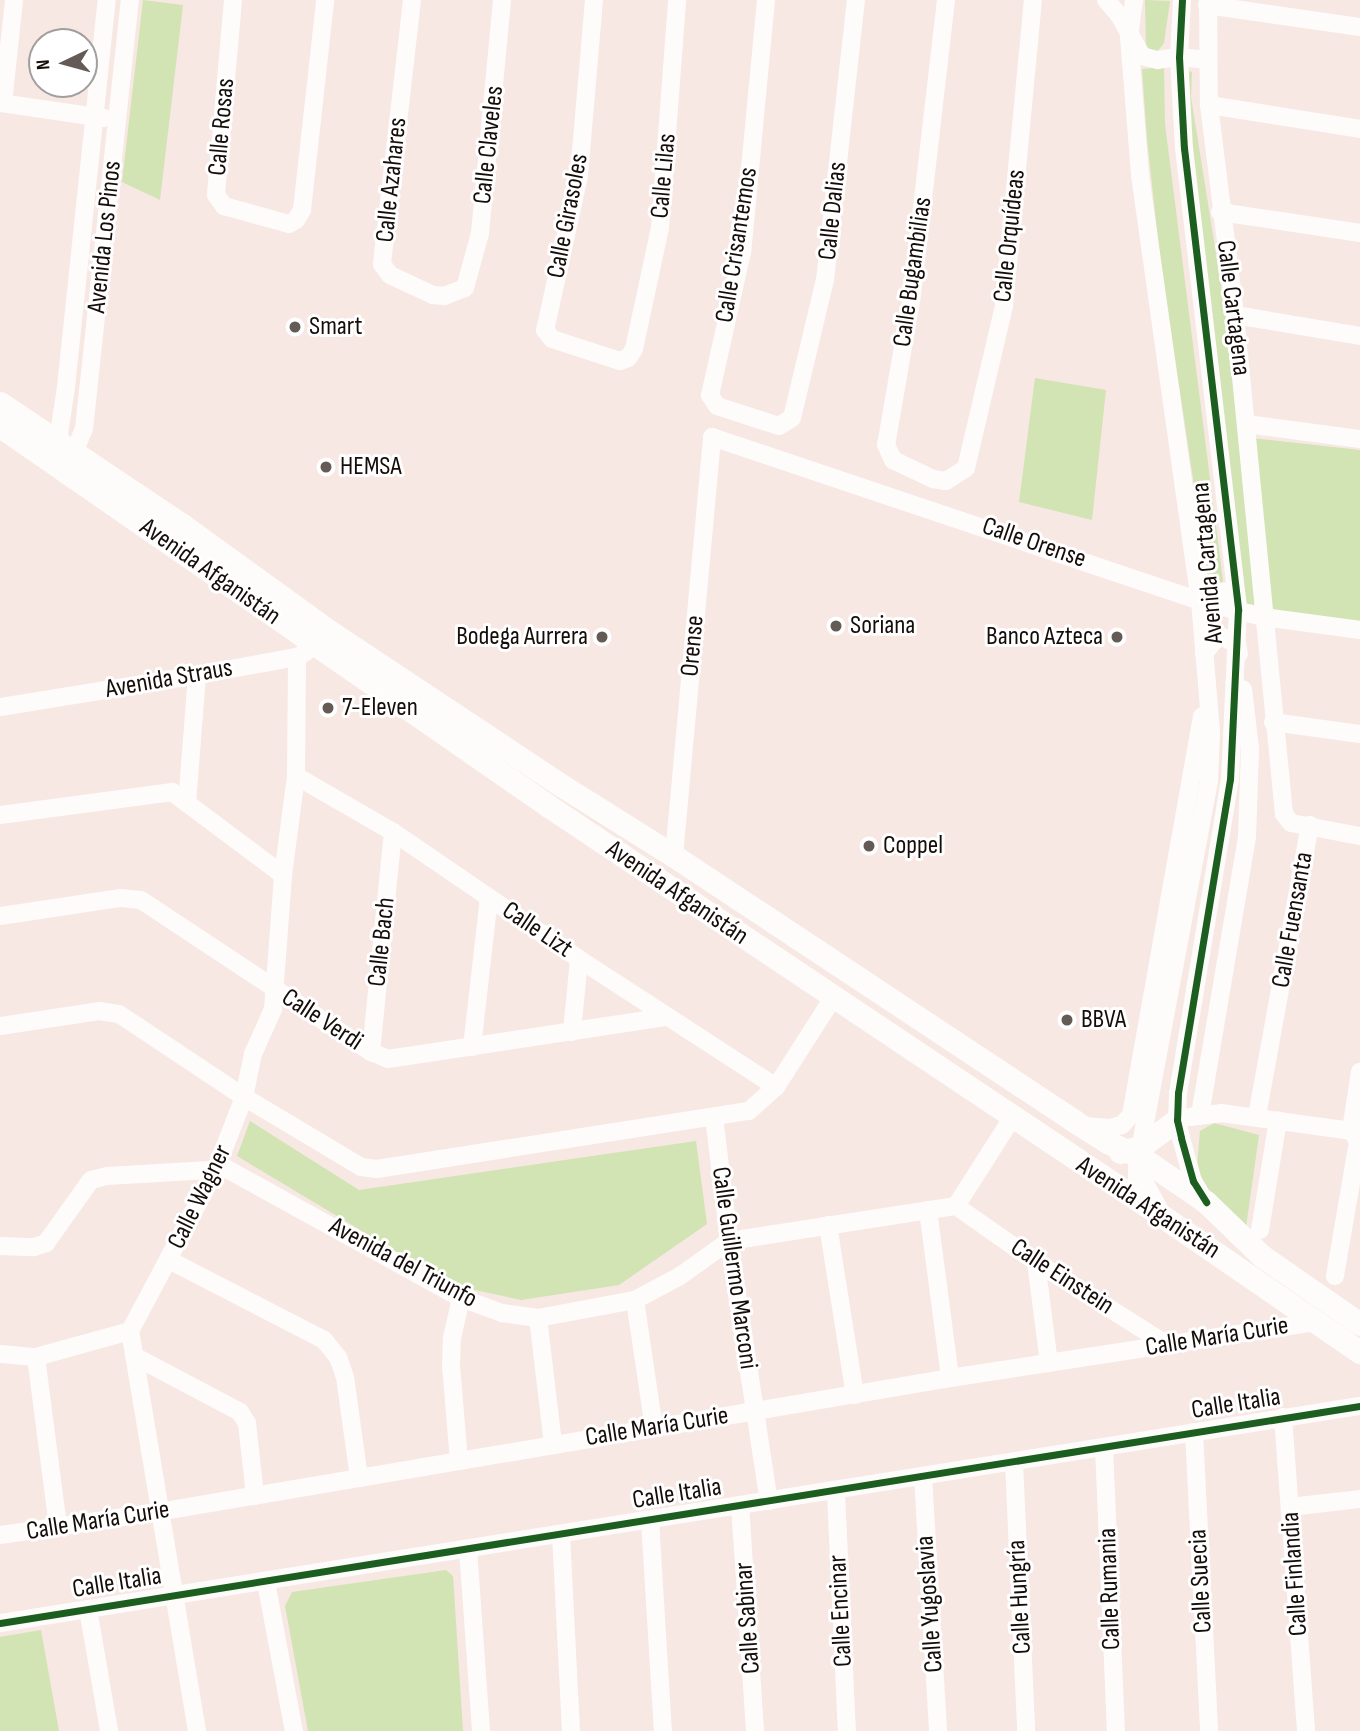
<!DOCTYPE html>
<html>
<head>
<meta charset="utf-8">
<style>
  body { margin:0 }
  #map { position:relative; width:1360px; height:1731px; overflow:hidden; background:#f7e8e3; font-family:"Sofia Sans Condensed",sans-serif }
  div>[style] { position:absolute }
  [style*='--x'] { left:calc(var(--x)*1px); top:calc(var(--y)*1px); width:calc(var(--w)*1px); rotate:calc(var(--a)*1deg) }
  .green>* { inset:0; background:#d2e3b4 }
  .minor>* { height:18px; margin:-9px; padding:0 9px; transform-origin:9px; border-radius:9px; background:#fefcfb }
  .major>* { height:23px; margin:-11.5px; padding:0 11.5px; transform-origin:11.5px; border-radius:11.5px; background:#fefcfb }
  .cycleway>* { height:7px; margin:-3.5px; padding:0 3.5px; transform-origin:3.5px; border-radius:3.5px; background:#1b5e20 }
  .dots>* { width:19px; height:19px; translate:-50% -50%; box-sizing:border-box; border:4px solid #fff; border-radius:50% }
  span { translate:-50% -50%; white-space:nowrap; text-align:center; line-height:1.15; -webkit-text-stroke:6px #fff; paint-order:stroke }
  .street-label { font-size:26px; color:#150d0a }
  .poi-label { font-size:26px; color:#150d0a }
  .left { translate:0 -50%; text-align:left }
  .right { translate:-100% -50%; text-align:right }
  .north { position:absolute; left:28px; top:28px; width:70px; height:70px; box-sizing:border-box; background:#fff; border:2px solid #a19e9d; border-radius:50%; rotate:265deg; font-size:19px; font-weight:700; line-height:28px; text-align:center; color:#150d0a }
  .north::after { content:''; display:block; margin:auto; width:24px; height:32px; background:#645a56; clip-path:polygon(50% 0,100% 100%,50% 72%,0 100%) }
</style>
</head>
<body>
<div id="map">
  <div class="green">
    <i style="clip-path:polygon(143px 0,183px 5px,160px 200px,122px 182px)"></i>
    <i style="clip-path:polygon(1145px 0,1170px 1px,1164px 43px,1157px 52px,1146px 49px)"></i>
    <i style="clip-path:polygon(1164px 67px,1165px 124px,1223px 581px,1217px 587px,1208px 579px,1160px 258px,1147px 139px,1142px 69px)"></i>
    <i style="clip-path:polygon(1181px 69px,1192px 72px,1191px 97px,1225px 310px,1256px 605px,1245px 604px)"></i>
    <i style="clip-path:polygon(1035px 378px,1106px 390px,1092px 520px,1019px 502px)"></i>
    <i style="clip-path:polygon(1251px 438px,1360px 450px,1360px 626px,1266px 614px)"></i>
    <i style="clip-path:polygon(250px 1121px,359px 1190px,696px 1141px,707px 1224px,619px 1285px,521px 1300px,452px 1285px,237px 1156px)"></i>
    <i style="clip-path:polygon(1214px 1123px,1259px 1135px,1245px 1234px,1196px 1179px,1200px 1131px)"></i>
    <i style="clip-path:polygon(446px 1570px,453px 1576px,463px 1731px,308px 1731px,285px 1606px,292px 1592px)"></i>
    <i style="clip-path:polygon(41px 1630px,59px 1731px,0 1731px,0 1637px)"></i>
  </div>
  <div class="minor">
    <i style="--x:233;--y:0;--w:196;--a:95"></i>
    <i style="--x:216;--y:195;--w:14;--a:54"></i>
    <i style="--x:224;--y:206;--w:67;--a:15.5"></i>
    <i style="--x:289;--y:224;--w:8;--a:-30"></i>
    <i style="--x:296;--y:220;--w:12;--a:-59"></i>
    <i style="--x:302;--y:210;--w:211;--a:-83.7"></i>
    <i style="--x:412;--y:0;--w:266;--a:96.5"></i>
    <i style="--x:382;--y:264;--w:14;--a:54"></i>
    <i style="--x:390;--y:275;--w:47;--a:24.9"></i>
    <i style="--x:433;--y:295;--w:11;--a:5"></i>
    <i style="--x:444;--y:296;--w:22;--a:-21"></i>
    <i style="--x:465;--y:288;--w:57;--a:-74.7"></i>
    <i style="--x:480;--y:233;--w:234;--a:-84.6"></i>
    <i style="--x:594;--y:0;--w:177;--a:94.9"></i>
    <i style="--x:579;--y:176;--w:158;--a:102.4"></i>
    <i style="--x:545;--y:330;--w:11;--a:52"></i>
    <i style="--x:552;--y:339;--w:71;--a:17.9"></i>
    <i style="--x:620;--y:361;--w:9;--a:-21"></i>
    <i style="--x:628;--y:358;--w:11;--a:-56"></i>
    <i style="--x:634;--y:349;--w:124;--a:-77.9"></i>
    <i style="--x:660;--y:228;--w:229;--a:-85.7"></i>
    <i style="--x:766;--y:0;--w:253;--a:95.4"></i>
    <i style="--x:742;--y:252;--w:147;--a:102.6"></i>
    <i style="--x:710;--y:395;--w:13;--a:58"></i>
    <i style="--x:717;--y:406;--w:65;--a:17.9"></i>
    <i style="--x:779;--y:426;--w:15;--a:-32"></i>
    <i style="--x:792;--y:418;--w:142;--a:-76.6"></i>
    <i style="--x:825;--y:280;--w:282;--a:-83.7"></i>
    <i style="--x:946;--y:0;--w:297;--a:96.6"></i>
    <i style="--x:912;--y:295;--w:152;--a:99.8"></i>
    <i style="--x:886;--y:445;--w:17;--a:65"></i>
    <i style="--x:893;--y:460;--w:44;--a:25.4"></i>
    <i style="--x:933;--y:479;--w:13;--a:9"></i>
    <i style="--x:946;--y:481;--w:24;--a:-33"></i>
    <i style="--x:966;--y:468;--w:166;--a:-76.8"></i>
    <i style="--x:1004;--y:306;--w:307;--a:-84.6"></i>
    <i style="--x:1106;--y:0;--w:20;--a:49"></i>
    <i style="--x:1119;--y:15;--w:47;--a:60.7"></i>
    <i style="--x:1142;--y:56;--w:16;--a:15"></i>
    <i style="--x:1157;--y:60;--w:22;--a:-8"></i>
    <i style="--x:1179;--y:57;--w:27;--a:6"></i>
    <i style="--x:1134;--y:0;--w:37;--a:98"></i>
    <i style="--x:1129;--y:37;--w:138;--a:85.4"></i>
    <i style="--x:1140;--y:175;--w:430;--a:82"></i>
    <i style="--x:1200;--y:601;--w:132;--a:85.2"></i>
    <i style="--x:1211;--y:733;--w:48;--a:92.4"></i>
    <i style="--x:1209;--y:781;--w:380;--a:100.6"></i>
    <i style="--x:1182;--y:0;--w:57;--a:93"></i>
    <i style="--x:1179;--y:57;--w:91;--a:86.9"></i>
    <i style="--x:1184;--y:148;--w:465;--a:83.3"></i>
    <i style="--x:1238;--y:610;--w:169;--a:92.7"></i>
    <i style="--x:1230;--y:779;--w:318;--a:99.4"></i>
    <i style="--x:1178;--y:1093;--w:27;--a:92"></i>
    <i style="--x:1177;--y:1120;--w:18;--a:77"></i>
    <i style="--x:1181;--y:1138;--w:45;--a:74.4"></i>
    <i style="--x:1193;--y:1181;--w:21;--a:59"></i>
    <i style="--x:1208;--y:0;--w:105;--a:89.5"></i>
    <i style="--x:1209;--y:105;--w:212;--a:82.9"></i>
    <i style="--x:1235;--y:315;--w:501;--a:84.39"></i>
    <i style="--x:1284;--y:814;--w:11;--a:52"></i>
    <i style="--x:1291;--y:823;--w:70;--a:10.7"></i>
    <i style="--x:1207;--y:5;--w:155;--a:8.2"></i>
    <i style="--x:0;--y:103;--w:105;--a:8.2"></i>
    <i style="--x:3;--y:103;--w:104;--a:-83.9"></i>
    <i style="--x:1209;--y:105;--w:153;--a:9"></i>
    <i style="--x:1220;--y:212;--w:142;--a:8.5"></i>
    <i style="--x:1235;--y:315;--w:127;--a:9.5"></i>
    <i style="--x:1246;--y:424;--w:115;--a:7.5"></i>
    <i style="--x:53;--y:451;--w:11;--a:-63"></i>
    <i style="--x:58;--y:441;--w:55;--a:-81.6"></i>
    <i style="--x:66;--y:387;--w:389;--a:-84"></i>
    <i style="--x:69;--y:464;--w:38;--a:-67"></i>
    <i style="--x:84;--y:429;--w:431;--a:-83.9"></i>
    <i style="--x:1197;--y:577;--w:24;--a:38"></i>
    <i style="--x:1216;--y:592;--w:19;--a:-3"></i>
    <i style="--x:1204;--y:654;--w:18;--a:-52"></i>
    <i style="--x:1215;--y:640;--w:8;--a:-23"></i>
    <i style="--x:1222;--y:637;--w:17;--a:25"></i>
    <i style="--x:1237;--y:644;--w:10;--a:79"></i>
    <i style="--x:0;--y:707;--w:200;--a:-9.2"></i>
    <i style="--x:197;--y:675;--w:102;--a:-10.2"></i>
    <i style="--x:297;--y:657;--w:10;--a:-29"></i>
    <i style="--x:1273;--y:722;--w:88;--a:7.9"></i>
    <i style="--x:296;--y:776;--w:112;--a:30"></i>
    <i style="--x:393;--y:832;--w:225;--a:34.3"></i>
    <i style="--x:579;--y:959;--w:235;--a:33"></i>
    <i style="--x:187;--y:803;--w:128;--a:-85.5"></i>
    <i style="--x:0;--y:815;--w:174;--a:-7.6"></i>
    <i style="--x:172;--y:792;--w:139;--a:36.8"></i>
    <i style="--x:674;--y:856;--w:421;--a:-84.8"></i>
    <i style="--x:712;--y:437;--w:515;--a:18.58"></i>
    <i style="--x:1200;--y:601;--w:65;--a:14.3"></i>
    <i style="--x:1263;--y:617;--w:98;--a:7.6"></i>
    <i style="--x:0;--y:916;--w:122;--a:-8.5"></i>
    <i style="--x:121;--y:898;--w:20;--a:6"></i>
    <i style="--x:141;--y:900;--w:276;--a:33.5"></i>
    <i style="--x:371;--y:1052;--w:18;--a:22"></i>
    <i style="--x:388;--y:1059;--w:282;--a:-8.6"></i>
    <i style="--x:0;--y:1026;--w:100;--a:-8.6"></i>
    <i style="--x:99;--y:1011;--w:20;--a:9"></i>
    <i style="--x:119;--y:1014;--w:150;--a:33.6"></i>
    <i style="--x:244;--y:1097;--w:136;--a:30.9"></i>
    <i style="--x:361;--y:1167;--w:16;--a:7"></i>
    <i style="--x:377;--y:1169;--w:376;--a:-8.9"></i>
    <i style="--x:749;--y:1111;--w:36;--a:-42"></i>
    <i style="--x:776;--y:1087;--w:106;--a:-57.4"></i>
    <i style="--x:572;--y:1032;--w:73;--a:-84.5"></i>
    <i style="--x:472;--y:1047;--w:150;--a:-83.5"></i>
    <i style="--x:371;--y:1052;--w:221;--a:-84.3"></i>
    <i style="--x:1200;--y:1115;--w:283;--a:-80.4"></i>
    <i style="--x:1247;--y:836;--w:88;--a:-88"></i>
    <i style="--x:1250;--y:748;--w:59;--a:-96.8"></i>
    <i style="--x:1257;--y:1116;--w:296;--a:-79.7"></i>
    <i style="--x:714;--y:1117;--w:125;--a:83.1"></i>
    <i style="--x:729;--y:1241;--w:263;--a:81.3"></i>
    <i style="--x:1190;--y:1117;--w:31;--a:-7"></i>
    <i style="--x:1221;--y:1113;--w:140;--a:7.8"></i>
    <i style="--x:1083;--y:1126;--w:27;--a:4"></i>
    <i style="--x:1110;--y:1128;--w:12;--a:-14"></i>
    <i style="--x:1122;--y:1125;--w:13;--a:-48"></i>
    <i style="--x:1131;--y:1115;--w:405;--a:-79.9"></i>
    <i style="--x:956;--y:1206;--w:98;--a:35"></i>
    <i style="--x:1036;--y:1262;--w:157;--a:32.3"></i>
    <i style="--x:956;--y:1206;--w:104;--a:-57.5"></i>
    <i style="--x:928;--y:1210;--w:169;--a:82.5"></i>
    <i style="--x:828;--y:1225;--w:172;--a:81"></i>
    <i style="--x:1260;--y:1230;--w:111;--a:-80.7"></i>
    <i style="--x:0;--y:1246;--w:34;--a:2"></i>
    <i style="--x:34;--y:1247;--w:13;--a:-18"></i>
    <i style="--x:46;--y:1243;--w:77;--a:-54.5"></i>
    <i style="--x:91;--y:1180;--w:16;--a:-14"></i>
    <i style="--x:107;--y:1176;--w:120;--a:-3.3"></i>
    <i style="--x:227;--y:1169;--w:267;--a:28.9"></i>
    <i style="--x:461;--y:1298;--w:44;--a:20.1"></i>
    <i style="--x:502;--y:1313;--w:36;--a:8"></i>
    <i style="--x:538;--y:1318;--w:99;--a:-10.5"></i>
    <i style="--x:635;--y:1300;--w:51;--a:-28.1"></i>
    <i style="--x:680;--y:1276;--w:60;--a:-35.5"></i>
    <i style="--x:729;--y:1241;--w:230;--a:-8.8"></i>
    <i style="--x:169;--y:1260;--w:174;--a:27.3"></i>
    <i style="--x:324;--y:1340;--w:22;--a:51"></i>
    <i style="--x:338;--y:1357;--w:21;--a:71"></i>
    <i style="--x:345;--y:1377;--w:102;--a:82.1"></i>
    <i style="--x:1036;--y:1262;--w:102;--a:82.7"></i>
    <i style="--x:1335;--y:1276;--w:137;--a:-80.3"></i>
    <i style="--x:1358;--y:1141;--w:13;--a:-122"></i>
    <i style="--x:1351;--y:1130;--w:59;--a:-81.2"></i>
    <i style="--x:635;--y:1300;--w:129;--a:81.6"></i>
    <i style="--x:538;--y:1318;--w:126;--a:83.2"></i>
    <i style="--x:0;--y:1354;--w:36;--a:5"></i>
    <i style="--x:36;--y:1357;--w:98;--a:-15.5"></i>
    <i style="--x:134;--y:1356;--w:120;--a:27.8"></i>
    <i style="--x:240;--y:1412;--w:13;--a:58"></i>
    <i style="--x:247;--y:1423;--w:73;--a:83.7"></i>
    <i style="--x:36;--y:1357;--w:171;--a:82.6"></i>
    <i style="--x:1283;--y:1417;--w:315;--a:85.8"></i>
    <i style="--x:1194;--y:1432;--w:299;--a:87.1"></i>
    <i style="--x:1104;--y:1447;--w:284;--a:87.6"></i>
    <i style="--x:459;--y:1461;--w:96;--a:-94.8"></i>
    <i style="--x:451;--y:1365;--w:27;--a:-88"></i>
    <i style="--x:452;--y:1338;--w:41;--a:-77.3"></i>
    <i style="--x:1014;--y:1462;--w:269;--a:87.4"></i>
    <i style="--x:923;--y:1477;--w:254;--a:86.6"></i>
    <i style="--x:836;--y:1492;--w:239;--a:87.4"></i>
    <i style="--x:740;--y:1505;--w:226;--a:86.2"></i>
    <i style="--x:1290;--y:1507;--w:70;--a:-6.5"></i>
    <i style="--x:650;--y:1520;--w:211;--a:86.5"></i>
    <i style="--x:561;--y:1534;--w:197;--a:87.1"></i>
    <i style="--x:0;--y:1535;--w:160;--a:-8.3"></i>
    <i style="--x:158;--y:1512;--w:803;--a:-9.6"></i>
    <i style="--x:950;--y:1378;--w:369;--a:-8.7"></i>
    <i style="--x:468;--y:1549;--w:182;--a:85.9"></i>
    <i style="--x:266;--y:1582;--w:152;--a:79.4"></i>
    <i style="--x:88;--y:1609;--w:124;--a:80.2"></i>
    <i style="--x:0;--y:1623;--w:1377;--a:-9.07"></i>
    <i style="--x:197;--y:1731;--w:406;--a:-99.5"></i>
    <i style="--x:130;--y:1331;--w:183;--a:-62"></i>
    <i style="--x:216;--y:1169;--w:77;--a:-68.7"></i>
    <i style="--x:244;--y:1097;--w:44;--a:-78.2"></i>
    <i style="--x:253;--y:1054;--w:49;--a:-66"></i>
    <i style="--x:273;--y:1009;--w:134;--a:-85.7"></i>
    <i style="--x:283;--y:875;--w:100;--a:-82.5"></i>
    <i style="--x:296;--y:776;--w:119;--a:-89.5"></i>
  </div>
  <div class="major">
    <i style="--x:0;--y:403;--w:218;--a:33.8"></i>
    <i style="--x:181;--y:524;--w:183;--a:35.9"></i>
    <i style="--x:329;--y:631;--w:278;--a:33.6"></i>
    <i style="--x:561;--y:785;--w:133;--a:32.1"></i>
    <i style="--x:674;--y:856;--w:480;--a:33.5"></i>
    <i style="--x:1074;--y:1121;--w:39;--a:32"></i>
    <i style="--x:1107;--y:1142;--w:35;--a:24"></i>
    <i style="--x:1139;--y:1156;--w:81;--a:34.5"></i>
    <i style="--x:1206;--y:1202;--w:78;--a:44"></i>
    <i style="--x:1262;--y:1256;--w:119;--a:34.8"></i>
    <i style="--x:0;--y:426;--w:669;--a:34.71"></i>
    <i style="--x:550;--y:807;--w:732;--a:33.76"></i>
    <i style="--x:1159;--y:1214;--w:244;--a:34.5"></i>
    <i style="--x:1120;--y:1152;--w:21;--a:-14"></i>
    <i style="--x:1140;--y:1147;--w:46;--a:-36.1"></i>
    <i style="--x:1139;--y:1156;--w:22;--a:90"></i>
    <i style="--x:1139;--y:1178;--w:38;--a:61"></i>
  </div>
  <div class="cycleway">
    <i style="--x:1182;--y:0;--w:57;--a:93"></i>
    <i style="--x:1179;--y:57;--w:91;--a:86.9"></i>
    <i style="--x:1184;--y:148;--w:465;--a:83.3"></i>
    <i style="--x:1238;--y:610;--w:169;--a:92.7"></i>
    <i style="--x:1230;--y:779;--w:318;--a:99.4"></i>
    <i style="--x:1178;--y:1093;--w:27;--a:92"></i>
    <i style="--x:1177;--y:1120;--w:18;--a:77"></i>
    <i style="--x:1181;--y:1138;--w:45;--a:74.4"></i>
    <i style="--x:1193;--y:1181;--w:25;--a:58"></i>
    <i style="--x:0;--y:1623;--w:1377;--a:-9.07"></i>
  </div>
  <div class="dots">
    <i style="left:295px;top:327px;background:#645a56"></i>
    <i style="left:326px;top:467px;background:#645a56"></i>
    <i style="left:836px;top:626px;background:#645a56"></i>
    <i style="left:602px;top:637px;background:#645a56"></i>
    <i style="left:1117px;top:637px;background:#645a56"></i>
    <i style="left:328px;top:708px;background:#645a56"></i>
    <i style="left:869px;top:846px;background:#645a56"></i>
    <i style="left:1067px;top:1020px;background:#645a56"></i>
  </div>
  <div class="street-label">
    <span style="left:222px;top:127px;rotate:-85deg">Calle Rosas</span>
    <span style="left:489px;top:145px;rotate:-84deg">Calle Claveles</span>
    <span style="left:664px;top:176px;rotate:-85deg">Calle Lilas</span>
    <span style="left:392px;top:180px;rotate:-84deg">Calle Azahares</span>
    <span style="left:833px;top:211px;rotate:-84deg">Calle Dalias</span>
    <span style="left:568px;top:216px;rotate:-79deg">Calle Girasoles</span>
    <span style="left:1010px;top:236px;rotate:-84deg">Calle Orquídeas</span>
    <span style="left:105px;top:237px;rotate:-84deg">Avenida Los Pinos</span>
    <span style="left:737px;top:245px;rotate:-81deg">Calle Crisantemos</span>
    <span style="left:913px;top:272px;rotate:-82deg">Calle Bugambilias</span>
    <span style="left:1233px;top:308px;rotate:83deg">Calle Cartagena</span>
    <span style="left:1034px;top:543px;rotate:19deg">Calle Orense</span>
    <span style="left:1208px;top:563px;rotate:-95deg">Avenida Cartagena</span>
    <span style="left:210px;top:572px;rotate:35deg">Avenida Afganistán</span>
    <span style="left:693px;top:646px;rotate:-85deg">Orense</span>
    <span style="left:169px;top:679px;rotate:-10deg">Avenida Straus</span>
    <span style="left:677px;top:893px;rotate:34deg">Avenida Afganistán</span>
    <span style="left:1293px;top:920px;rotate:-80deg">Calle Fuensanta</span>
    <span style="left:537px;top:930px;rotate:34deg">Calle Lizt</span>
    <span style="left:382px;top:942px;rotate:-84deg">Calle Bach</span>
    <span style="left:322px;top:1020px;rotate:33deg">Calle Verdi</span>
    <span style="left:200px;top:1197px;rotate:-64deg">Calle Wagner</span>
    <span style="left:1148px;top:1208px;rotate:33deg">Avenida Afganistán</span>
    <span style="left:403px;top:1263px;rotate:28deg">Avenida del Triunfo</span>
    <span style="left:734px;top:1268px;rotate:82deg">Calle Guillermo Marconi</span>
    <span style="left:1062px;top:1277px;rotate:33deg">Calle Einstein</span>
    <span style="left:1217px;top:1337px;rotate:-9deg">Calle María Curie</span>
    <span style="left:1236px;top:1404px;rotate:-9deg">Calle Italia</span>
    <span style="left:657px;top:1427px;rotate:-9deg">Calle María Curie</span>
    <span style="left:677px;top:1494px;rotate:-9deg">Calle Italia</span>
    <span style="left:98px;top:1521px;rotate:-9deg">Calle María Curie</span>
    <span style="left:1295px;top:1574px;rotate:-94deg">Calle Finlandia</span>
    <span style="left:1201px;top:1581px;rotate:-93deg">Calle Suecia</span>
    <span style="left:117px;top:1583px;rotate:-9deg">Calle Italia</span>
    <span style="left:1110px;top:1589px;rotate:-92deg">Calle Rumania</span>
    <span style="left:1020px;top:1597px;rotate:-93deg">Calle Hungría</span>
    <span style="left:930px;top:1604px;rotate:-94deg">Calle Yugoslavia</span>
    <span style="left:841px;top:1611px;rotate:-93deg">Calle Encinar</span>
    <span style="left:748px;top:1618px;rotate:-94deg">Calle Sabinar</span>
  </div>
  <div class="poi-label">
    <span class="left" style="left:309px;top:327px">Smart</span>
    <span class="left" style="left:340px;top:467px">HEMSA</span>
    <span class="left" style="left:850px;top:626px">Soriana</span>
    <span class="right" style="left:588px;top:637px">Bodega Aurrera</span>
    <span class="right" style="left:1103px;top:637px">Banco Azteca</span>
    <span class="left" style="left:342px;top:708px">7-Eleven</span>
    <span class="left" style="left:883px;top:846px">Coppel</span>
    <span class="left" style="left:1081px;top:1020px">BBVA</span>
  </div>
  <div class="north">N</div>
</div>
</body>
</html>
